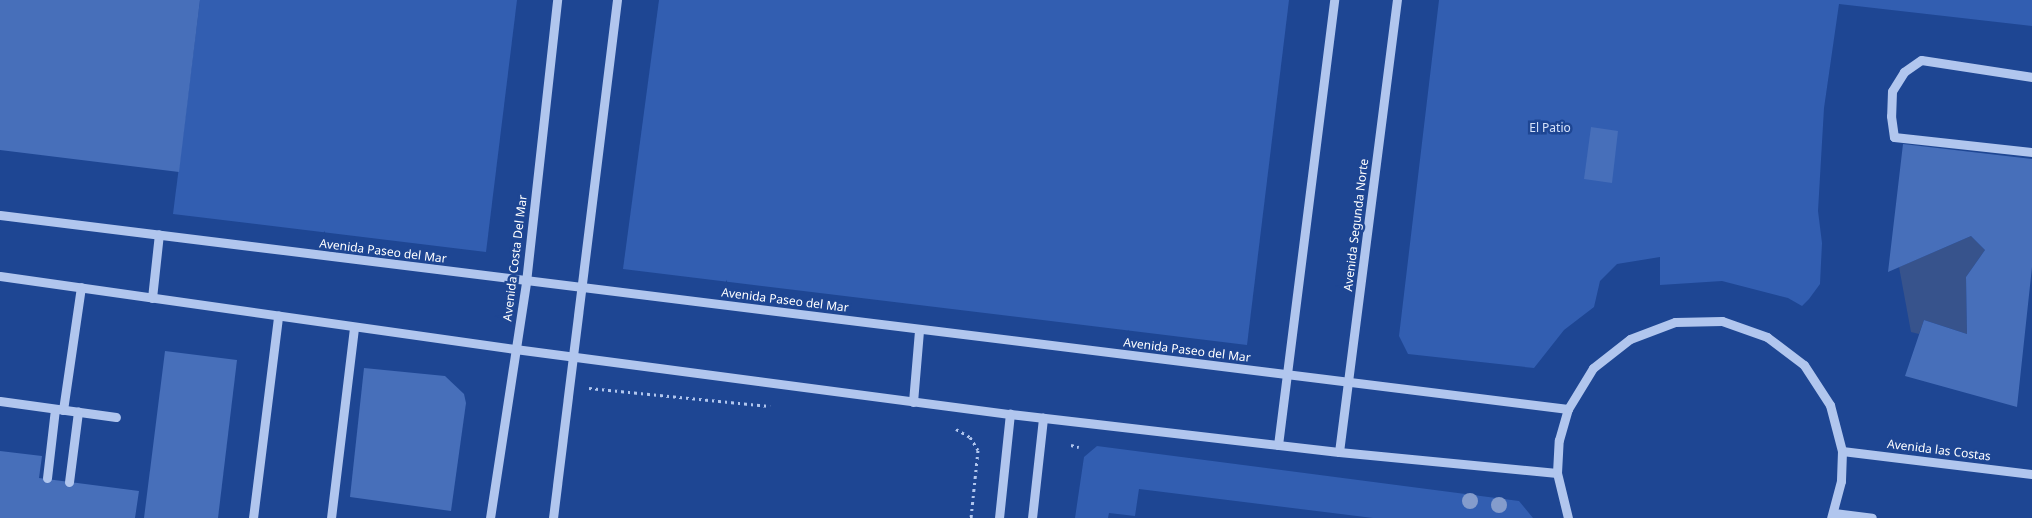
<!DOCTYPE html>
<html>
<head>
<meta charset="utf-8">
<style>
  body { margin:0 }
  #map { position:relative; width:2032px; height:518px; overflow:hidden; background:#1e4693; font-family:"Noto Sans",sans-serif }
  div>[style] { position:absolute }
  [style*='--x'] { left:calc(var(--x)*1px); top:calc(var(--y)*1px); width:calc(var(--w)*1px); rotate:calc(var(--a)*1deg) }
  .green>* { inset:0; background:#325eb1 }
  .water>* { inset:0; background:#37538c }
  .building>* { inset:0; background:#476fba }
  .path>* { height:3px; margin-top:-1.5px; transform-origin:0; background:repeating-linear-gradient(90deg,#b1c6ee 0 2.5px,transparent 0 6.5px) }
  .minor>* { height:9px; margin:-4.5px; padding:0 4.5px; transform-origin:4.5px; border-radius:4.5px; background:#b1c6ee }
  .trees>* { width:16px; height:16px; margin:-8px; border-radius:50%; background:#849ccc }
  span { translate:-50% -50%; white-space:nowrap; text-align:center; line-height:1.15; -webkit-text-stroke:5px #1e4693; paint-order:stroke }
  .park-label { font-size:12px; color:#d7e3fa }
  .street-label { font-size:12px; color:#fff }
</style>
</head>
<body>
<div id="map">
  <div class="green">
    <i style="clip-path:polygon(200px 0,517px 0,486px 252px,173px 214px)"></i>
    <i style="clip-path:polygon(659px 0,1289px 0,1247px 345px,623px 269px)"></i>
    <i style="clip-path:polygon(1439px 0,2032px 0,2032px 26px,1839px 4px,1824px 108px,1818px 211px,1822px 243px,1820px 284px,1809px 299px,1802px 306px,1788px 298px,1722px 281px,1660px 285px,1660px 257px,1617px 264px,1600px 281px,1594px 307px,1564px 330px,1534px 368px,1408px 354px,1399px 336px)"></i>
    <i style="clip-path:polygon(1097px 446px,1519px 501px,1533px 518px,1373px 518px,1139px 489px,1135px 516px,1109px 513px,1108px 518px,1075px 518px,1084px 457px)"></i>
  </div>
  <div class="water">
    <i style="clip-path:polygon(1971px 236px,1985px 250px,1966px 277px,1967px 334px,1924px 320px,1919px 334px,1911px 332px,1899px 267px)"></i>
  </div>
  <div class="building">
    <i style="clip-path:polygon(0 0,200px 0,179px 172px,0 150px)"></i>
    <i style="clip-path:polygon(1591px 127px,1618px 131px,1612px 183px,1584px 179px)"></i>
    <i style="clip-path:polygon(1903px 144px,2032px 159px,2032px 267px,2017px 407px,1905px 376px,1924px 320px,1967px 334px,1966px 277px,1985px 250px,1971px 236px,1888px 272px)"></i>
    <i style="clip-path:polygon(165px 351px,237px 360px,218px 518px,144px 518px)"></i>
    <i style="clip-path:polygon(364px 368px,445px 376px,464px 394px,466px 403px,451px 511px,350px 497px)"></i>
    <i style="clip-path:polygon(0 451px,42px 456px,39px 478px,139px 491px,135px 518px,0 518px)"></i>
  </div>
  <div class="path">
    <i style="--x:589;--y:388;--w:182;--a:5.7"></i>
    <i style="--x:956;--y:429;--w:16;--a:30"></i>
    <i style="--x:970;--y:437;--w:15;--a:58"></i>
    <i style="--x:978;--y:450;--w:68;--a:95.9"></i>
    <i style="--x:1071;--y:445;--w:8;--a:14"></i>
  </div>
  <div class="minor">
    <i style="--x:2032;--y:77;--w:112;--a:-171.3"></i>
    <i style="--x:1921;--y:60;--w:21;--a:145"></i>
    <i style="--x:1904;--y:72;--w:22;--a:122"></i>
    <i style="--x:1892;--y:91;--w:25;--a:92"></i>
    <i style="--x:1891;--y:116;--w:21;--a:82"></i>
    <i style="--x:1894;--y:137;--w:139;--a:6.2"></i>
    <i style="--x:0;--y:215;--w:1580;--a:7.05"></i>
    <i style="--x:0;--y:276;--w:520;--a:8.07"></i>
    <i style="--x:515;--y:349;--w:499;--a:7.5"></i>
    <i style="--x:1010;--y:414;--w:331;--a:6.6"></i>
    <i style="--x:1339;--y:452;--w:219;--a:5.5"></i>
    <i style="--x:152;--y:298;--w:64;--a:-83.8"></i>
    <i style="--x:0;--y:401;--w:117;--a:7.9"></i>
    <i style="--x:913;--y:402;--w:72;--a:-85.2"></i>
    <i style="--x:63;--y:410;--w:124;--a:-81.7"></i>
    <i style="--x:1278;--y:445;--w:449;--a:-82.8"></i>
    <i style="--x:1842;--y:451;--w:191;--a:6.9"></i>
    <i style="--x:1339;--y:452;--w:456;--a:-82.7"></i>
    <i style="--x:47;--y:478;--w:69;--a:-83.4"></i>
    <i style="--x:69;--y:482;--w:71;--a:-82.7"></i>
    <i style="--x:1834;--y:513;--w:38;--a:7"></i>
    <i style="--x:253;--y:518;--w:204;--a:-82.9"></i>
    <i style="--x:331;--y:518;--w:192;--a:-83.1"></i>
    <i style="--x:490;--y:518;--w:239;--a:-81.3"></i>
    <i style="--x:526;--y:282;--w:284;--a:-83.7"></i>
    <i style="--x:553;--y:518;--w:522;--a:-82.96"></i>
    <i style="--x:999;--y:518;--w:105;--a:-84"></i>
    <i style="--x:1032;--y:518;--w:101;--a:-83.7"></i>
    <i style="--x:1568;--y:518;--w:46;--a:-103.7"></i>
    <i style="--x:1557;--y:473;--w:33;--a:-87"></i>
    <i style="--x:1559;--y:440;--w:32;--a:-74"></i>
    <i style="--x:1568;--y:409;--w:48;--a:-58.6"></i>
    <i style="--x:1593;--y:368;--w:47;--a:-38.1"></i>
    <i style="--x:1630;--y:339;--w:48;--a:-20.7"></i>
    <i style="--x:1675;--y:322;--w:47;--a:-1.2"></i>
    <i style="--x:1722;--y:321;--w:48;--a:19.6"></i>
    <i style="--x:1767;--y:337;--w:46;--a:37.1"></i>
    <i style="--x:1804;--y:365;--w:48;--a:57"></i>
    <i style="--x:1830;--y:405;--w:48;--a:75.4"></i>
    <i style="--x:1842;--y:451;--w:30;--a:92"></i>
    <i style="--x:1841;--y:481;--w:38;--a:105"></i>
  </div>
  <div class="trees">
    <i style="left:1470px;top:501px"></i>
    <i style="left:1499px;top:505px"></i>
  </div>
  <div class="park-label">
    <span style="left:1550px;top:128px">El Patio</span>
  </div>
  <div class="street-label">
    <span style="left:1356px;top:225px;rotate:-83deg">Avenida Segunda Norte</span>
    <span style="left:383px;top:251px;rotate:7deg">Avenida Paseo del Mar</span>
    <span style="left:515px;top:258px;rotate:-83deg">Avenida Costa Del Mar</span>
    <span style="left:785px;top:300px;rotate:7deg">Avenida Paseo del Mar</span>
    <span style="left:1187px;top:350px;rotate:7deg">Avenida Paseo del Mar</span>
    <span style="left:1939px;top:450px;rotate:7deg">Avenida las Costas</span>
  </div>
</div>
</body>
</html>
